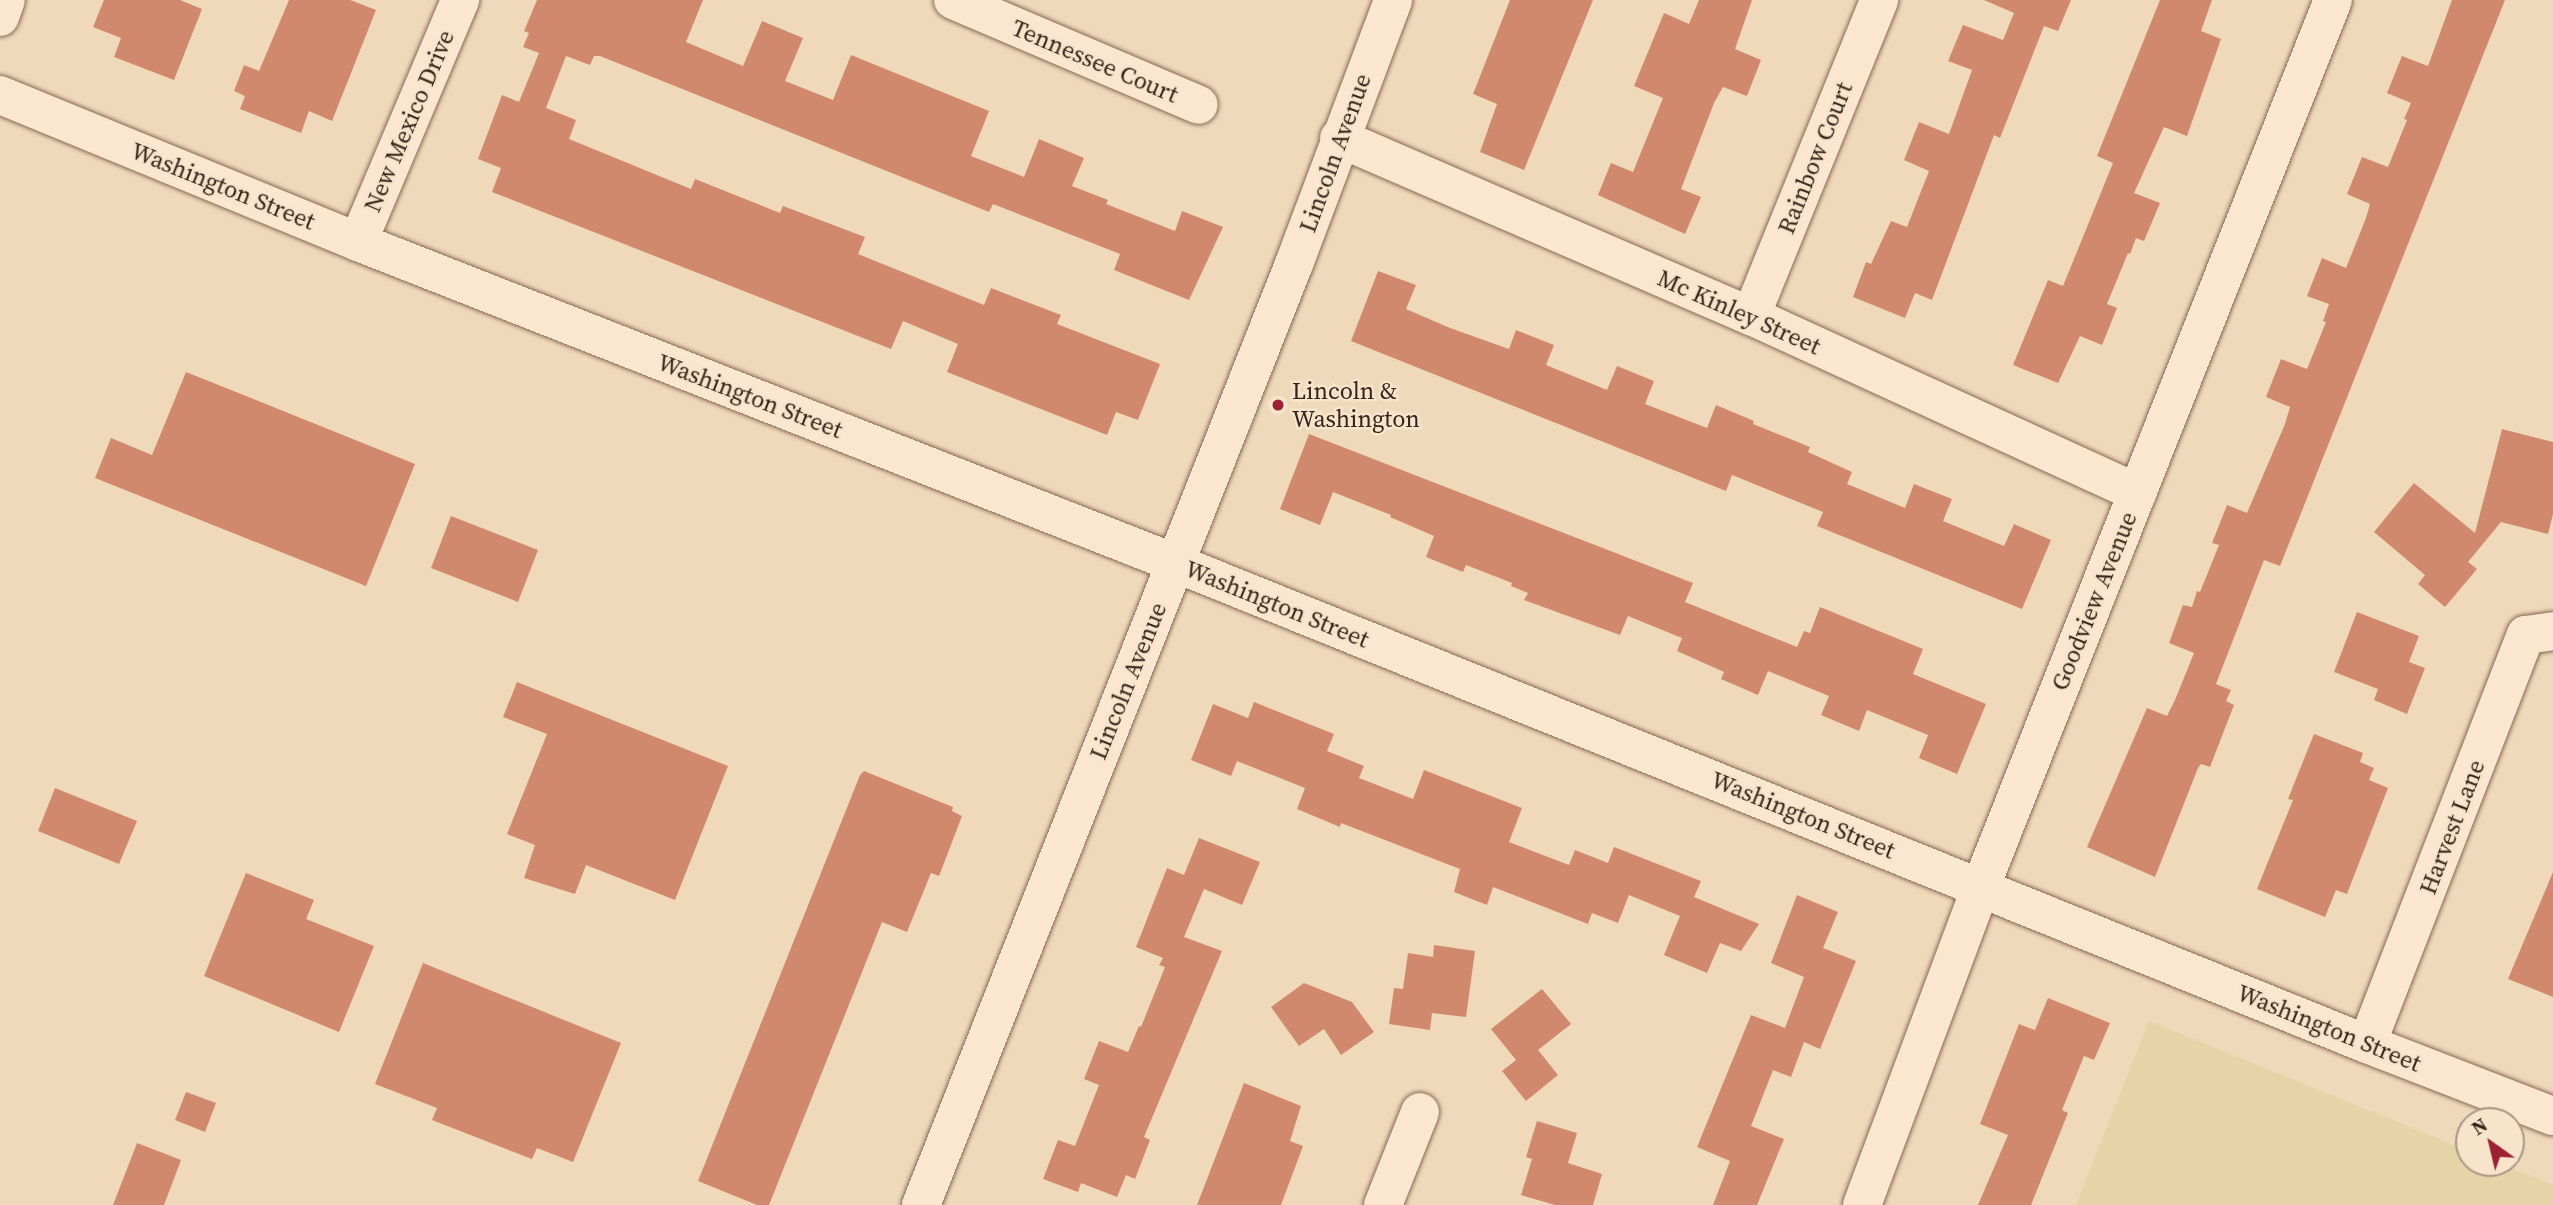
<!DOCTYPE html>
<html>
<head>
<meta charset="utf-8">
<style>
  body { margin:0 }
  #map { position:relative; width:2553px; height:1205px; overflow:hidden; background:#f0d9bb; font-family:"Source Serif 4",serif }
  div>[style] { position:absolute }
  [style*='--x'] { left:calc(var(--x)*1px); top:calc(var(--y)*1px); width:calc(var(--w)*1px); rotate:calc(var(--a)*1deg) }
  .farmland>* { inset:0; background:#e6d3a8 }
  .building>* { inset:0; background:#d1896e }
  .roads { filter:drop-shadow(0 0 2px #886854) drop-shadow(0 0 2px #886854) }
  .minor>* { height:38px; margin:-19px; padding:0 19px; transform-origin:19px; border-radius:19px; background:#fbe7cf }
  .dots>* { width:19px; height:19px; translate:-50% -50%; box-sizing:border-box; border:4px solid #f7e4cb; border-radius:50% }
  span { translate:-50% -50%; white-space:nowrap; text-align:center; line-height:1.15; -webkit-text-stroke:5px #f7e4cb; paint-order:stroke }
  .street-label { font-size:24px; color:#36241a }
  .poi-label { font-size:24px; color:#36241a }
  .left { translate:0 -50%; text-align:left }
  .north { position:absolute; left:2455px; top:1107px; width:70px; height:70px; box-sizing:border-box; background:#f7e4cb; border:2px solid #aa9784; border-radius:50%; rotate:326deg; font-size:19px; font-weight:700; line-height:28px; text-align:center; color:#36241a }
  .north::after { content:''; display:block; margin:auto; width:24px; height:32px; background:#9b2133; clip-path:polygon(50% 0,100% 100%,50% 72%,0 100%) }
</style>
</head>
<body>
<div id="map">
  <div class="farmland">
    <i style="clip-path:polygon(2149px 1021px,2469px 1151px,2469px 1163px,2498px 1163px,2553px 1185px,2553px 1205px,2076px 1205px)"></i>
  </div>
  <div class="building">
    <i style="clip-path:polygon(104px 0,180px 0,202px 9px,174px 80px,114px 57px,121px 38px,93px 27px)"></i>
    <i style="clip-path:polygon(289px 0,350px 0,376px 10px,332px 121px,309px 111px,301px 133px,240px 109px,245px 96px,234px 91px,244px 65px,259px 71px)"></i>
    <i style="clip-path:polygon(537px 0,703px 0,686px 42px,743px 66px,762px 21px,803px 38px,785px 81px,833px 100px,851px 55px,989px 111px,971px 156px,1024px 177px,1039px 139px,1084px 158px,1072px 186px,1108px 200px,1106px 204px,1175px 231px,1182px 211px,1223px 227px,1189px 300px,1114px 270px,1120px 254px,993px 204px,989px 212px,600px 56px,594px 56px,590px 65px,566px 56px,546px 108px,576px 120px,569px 139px,691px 189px,695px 179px,780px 213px,783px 206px,865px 237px,858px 254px,984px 305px,991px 288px,1061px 315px,1057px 324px,1160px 364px,1138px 420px,1116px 412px,1107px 435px,947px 372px,958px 344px,903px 321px,891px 349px,492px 192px,501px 168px,478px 159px,502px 95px,519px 102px,539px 53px,523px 47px,529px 33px,524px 31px)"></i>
    <i style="clip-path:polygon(1510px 0,1593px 0,1524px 170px,1480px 152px,1497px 104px,1473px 94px)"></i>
    <i style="clip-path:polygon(1699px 0,1752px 0,1735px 49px,1761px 60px,1747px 96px,1723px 87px,1714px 103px,1681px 189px,1701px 197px,1685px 234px,1598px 195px,1611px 163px,1633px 172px,1663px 98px,1634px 86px,1664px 13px,1689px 24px)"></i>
    <i style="clip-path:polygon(1984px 0,2071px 0,2058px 31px,2044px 26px,2000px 138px,1994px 135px,1932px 300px,1915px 293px,1905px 318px,1853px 297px,1866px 262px,1871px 264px,1891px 221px,1907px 227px,1929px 171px,1904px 160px,1919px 122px,1949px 134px,1972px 70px,1948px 61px,1963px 25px,2003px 40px,2014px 13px)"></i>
    <i style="clip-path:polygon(2160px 0,2212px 0,2201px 31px,2221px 39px,2187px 136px,2164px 127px,2134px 193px,2160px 203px,2144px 241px,2136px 238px,2130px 254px,2128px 253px,2107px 304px,2117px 308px,2102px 345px,2080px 336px,2058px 383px,2013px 365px,2048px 280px,2063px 286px,2113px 163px,2097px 156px)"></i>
    <i style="clip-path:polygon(2452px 0,2505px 0,2280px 566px,2264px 560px,2216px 684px,2231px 690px,2226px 701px,2234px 705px,2210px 767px,2201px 764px,2198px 768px,2155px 877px,2087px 847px,2147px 708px,2167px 716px,2175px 700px,2194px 653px,2169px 643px,2183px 605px,2192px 607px,2197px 591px,2200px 592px,2219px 545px,2212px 543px,2227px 505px,2247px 513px,2285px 424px,2290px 407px,2266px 397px,2281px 359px,2307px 369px,2326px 322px,2323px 321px,2329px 304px,2307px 296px,2322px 258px,2346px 268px,2366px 218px,2370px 204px,2347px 194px,2362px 157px,2388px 167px,2407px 120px,2404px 119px,2411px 103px,2387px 93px,2402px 56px,2428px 66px)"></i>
    <i style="clip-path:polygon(1378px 271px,1416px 285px,1406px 309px,1450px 328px,1509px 349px,1516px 330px,1554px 345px,1546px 365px,1607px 390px,1617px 366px,1654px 381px,1645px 404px,1707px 428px,1716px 405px,1754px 421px,1753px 424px,1810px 447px,1808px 452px,1852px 472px,1847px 484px,1905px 508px,1914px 484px,1952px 499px,1943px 521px,2004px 546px,2014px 524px,2051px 540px,2022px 609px,1817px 526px,1823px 512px,1732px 475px,1726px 491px,1351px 341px)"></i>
    <i style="clip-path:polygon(186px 372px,415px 464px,366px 586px,95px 478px,111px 438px,152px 455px)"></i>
    <i style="clip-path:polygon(2502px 429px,2553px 442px,2553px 514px,2548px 534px,2501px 522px,2468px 562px,2477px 569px,2445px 607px,2418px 584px,2425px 575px,2374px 532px,2414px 483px,2475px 533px)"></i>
    <i style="clip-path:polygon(1309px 434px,1693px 583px,1685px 602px,1797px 647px,1804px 631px,1810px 633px,1820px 607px,1923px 649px,1913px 674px,1986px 704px,1957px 774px,1919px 758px,1928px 735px,1867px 710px,1859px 731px,1821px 715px,1829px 696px,1768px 671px,1758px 695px,1721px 679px,1724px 672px,1677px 651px,1682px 638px,1628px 616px,1620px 635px,1524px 600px,1528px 593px,1511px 586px,1512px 583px,1466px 565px,1463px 572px,1426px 557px,1434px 536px,1390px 517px,1391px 515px,1333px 492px,1320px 525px,1280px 509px)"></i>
    <i style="clip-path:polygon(451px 516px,538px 550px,518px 602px,431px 568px)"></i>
    <i style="clip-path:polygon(2357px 612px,2419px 636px,2409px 662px,2425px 668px,2407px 714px,2374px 700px,2378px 689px,2334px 672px)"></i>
    <i style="clip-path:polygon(517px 682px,728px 766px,675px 900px,586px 865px,575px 894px,524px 878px,535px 845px,507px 834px,547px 734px,503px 717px)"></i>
    <i style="clip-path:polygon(1254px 702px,1334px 734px,1327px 751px,1364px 766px,1359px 778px,1413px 799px,1424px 770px,1522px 808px,1509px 842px,1569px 865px,1575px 850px,1608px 863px,1614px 847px,1701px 881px,1694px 897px,1759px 924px,1741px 951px,1720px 943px,1707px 973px,1664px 955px,1680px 916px,1629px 895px,1618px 923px,1592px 913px,1588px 924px,1493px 887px,1487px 905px,1454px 892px,1460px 869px,1341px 823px,1340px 827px,1297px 809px,1305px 788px,1237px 761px,1231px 776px,1191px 760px,1213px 704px,1248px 718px)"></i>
    <i style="clip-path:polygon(2314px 734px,2363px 753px,2360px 762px,2374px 768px,2369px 780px,2388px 788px,2347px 894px,2336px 890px,2325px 917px,2257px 889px,2293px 800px,2288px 799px)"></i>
    <i style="clip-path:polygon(864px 771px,953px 807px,952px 811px,962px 816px,939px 876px,931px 873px,907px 932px,882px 922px,769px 1205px,757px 1205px,698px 1181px,860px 775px)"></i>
    <i style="clip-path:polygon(55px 788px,137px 821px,119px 864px,38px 831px)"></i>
    <i style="clip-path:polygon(1199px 838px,1260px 862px,1242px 905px,1204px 889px,1184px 937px,1222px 951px,1144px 1137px,1150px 1140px,1135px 1179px,1126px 1175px,1117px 1197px,1081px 1183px,1078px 1192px,1043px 1179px,1058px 1140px,1075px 1146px,1099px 1085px,1084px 1079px,1099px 1041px,1128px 1052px,1139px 1026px,1141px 1027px,1165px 967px,1159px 965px,1163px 958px,1136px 947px,1167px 868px,1184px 875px)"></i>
    <i style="clip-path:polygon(2553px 872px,2553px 997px,2508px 979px)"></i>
    <i style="clip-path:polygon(246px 873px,314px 900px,306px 919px,374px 946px,339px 1032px,204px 976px)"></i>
    <i style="clip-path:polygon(1797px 895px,1838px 912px,1823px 948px,1856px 961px,1820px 1049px,1804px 1042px,1791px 1077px,1773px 1070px,1751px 1126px,1784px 1139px,1757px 1205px,1713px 1205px,1730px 1161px,1697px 1147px,1751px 1015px,1785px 1028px,1804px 977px,1771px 963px)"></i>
    <i style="clip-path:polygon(1434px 945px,1475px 951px,1466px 1017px,1432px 1013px,1430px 1030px,1389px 1024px,1394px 988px,1403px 989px,1408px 953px,1433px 957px)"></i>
    <i style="clip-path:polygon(423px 963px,621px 1043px,573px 1162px,537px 1148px,532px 1159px,432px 1120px,437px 1108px,375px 1084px)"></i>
    <i style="clip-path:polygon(1304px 983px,1352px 1002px,1374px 1032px,1341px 1055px,1324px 1029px,1299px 1046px,1271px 1007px)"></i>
    <i style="clip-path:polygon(1542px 989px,1571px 1024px,1538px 1050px,1558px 1075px,1526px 1101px,1502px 1071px,1516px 1060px,1491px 1029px)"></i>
    <i style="clip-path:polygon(2048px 998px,2110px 1023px,2094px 1060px,2084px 1056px,2062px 1110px,2068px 1113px,2031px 1205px,1978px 1205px,2008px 1135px,1980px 1124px,2019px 1024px,2035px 1030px)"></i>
    <i style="clip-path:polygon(1244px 1083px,1301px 1106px,1290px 1141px,1303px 1146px,1281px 1205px,1197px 1205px)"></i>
    <i style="clip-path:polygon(186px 1092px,216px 1103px,205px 1132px,175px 1120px)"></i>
    <i style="clip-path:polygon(1537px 1121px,1577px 1133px,1568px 1163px,1602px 1174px,1593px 1205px,1555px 1205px,1521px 1195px,1532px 1159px,1526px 1157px)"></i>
    <i style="clip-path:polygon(137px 1143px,181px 1160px,164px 1205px,113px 1205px)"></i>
  </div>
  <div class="roads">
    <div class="minor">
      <i style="--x:953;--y:0;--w:267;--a:23.1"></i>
      <i style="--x:0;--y:17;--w:18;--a:-71"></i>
      <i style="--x:0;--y:95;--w:387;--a:22.3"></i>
      <i style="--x:358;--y:242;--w:878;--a:21.45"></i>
      <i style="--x:1175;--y:563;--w:1285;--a:21.98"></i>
      <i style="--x:2367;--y:1044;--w:199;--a:21.2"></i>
      <i style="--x:1339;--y:138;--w:449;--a:23.4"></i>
      <i style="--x:1751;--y:316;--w:425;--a:24.6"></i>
      <i style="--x:358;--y:242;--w:263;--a:-67.1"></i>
      <i style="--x:1751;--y:316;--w:341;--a:-67.9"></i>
      <i style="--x:2367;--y:1044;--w:439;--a:-68.8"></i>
      <i style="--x:2526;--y:635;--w:27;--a:-8"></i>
      <i style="--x:921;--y:1205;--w:1012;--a:-68.38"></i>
      <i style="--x:1294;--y:264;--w:282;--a:-69.4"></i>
      <i style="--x:1383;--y:1205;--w:100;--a:-68.3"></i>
      <i style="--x:1862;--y:1205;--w:340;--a:-69.5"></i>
      <i style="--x:1981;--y:886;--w:953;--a:-68.33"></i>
    </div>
  </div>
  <div class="dots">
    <i style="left:1278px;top:405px;background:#9b2133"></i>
  </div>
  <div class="street-label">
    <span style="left:1095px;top:61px;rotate:23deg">Tennessee Court</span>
    <span style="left:409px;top:121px;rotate:-67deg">New Mexico Drive</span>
    <span style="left:1335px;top:153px;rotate:-70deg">Lincoln Avenue</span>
    <span style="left:1815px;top:158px;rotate:-68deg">Rainbow Court</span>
    <span style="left:223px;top:186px;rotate:22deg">Washington Street</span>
    <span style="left:1739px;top:312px;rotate:24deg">Mc Kinley Street</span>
    <span style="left:750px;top:396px;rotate:21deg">Washington Street</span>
    <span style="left:2094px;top:601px;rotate:-68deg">Goodview Avenue</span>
    <span style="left:1277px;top:604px;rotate:22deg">Washington Street</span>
    <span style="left:1128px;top:681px;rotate:-68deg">Lincoln Avenue</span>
    <span style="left:1803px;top:815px;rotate:22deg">Washington Street</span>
    <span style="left:2452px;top:827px;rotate:-69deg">Harvest Lane</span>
    <span style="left:2329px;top:1028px;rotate:22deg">Washington Street</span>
  </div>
  <div class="poi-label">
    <span class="left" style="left:1292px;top:405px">Lincoln &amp;<br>Washington</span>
  </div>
  <div class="north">N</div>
</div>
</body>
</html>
